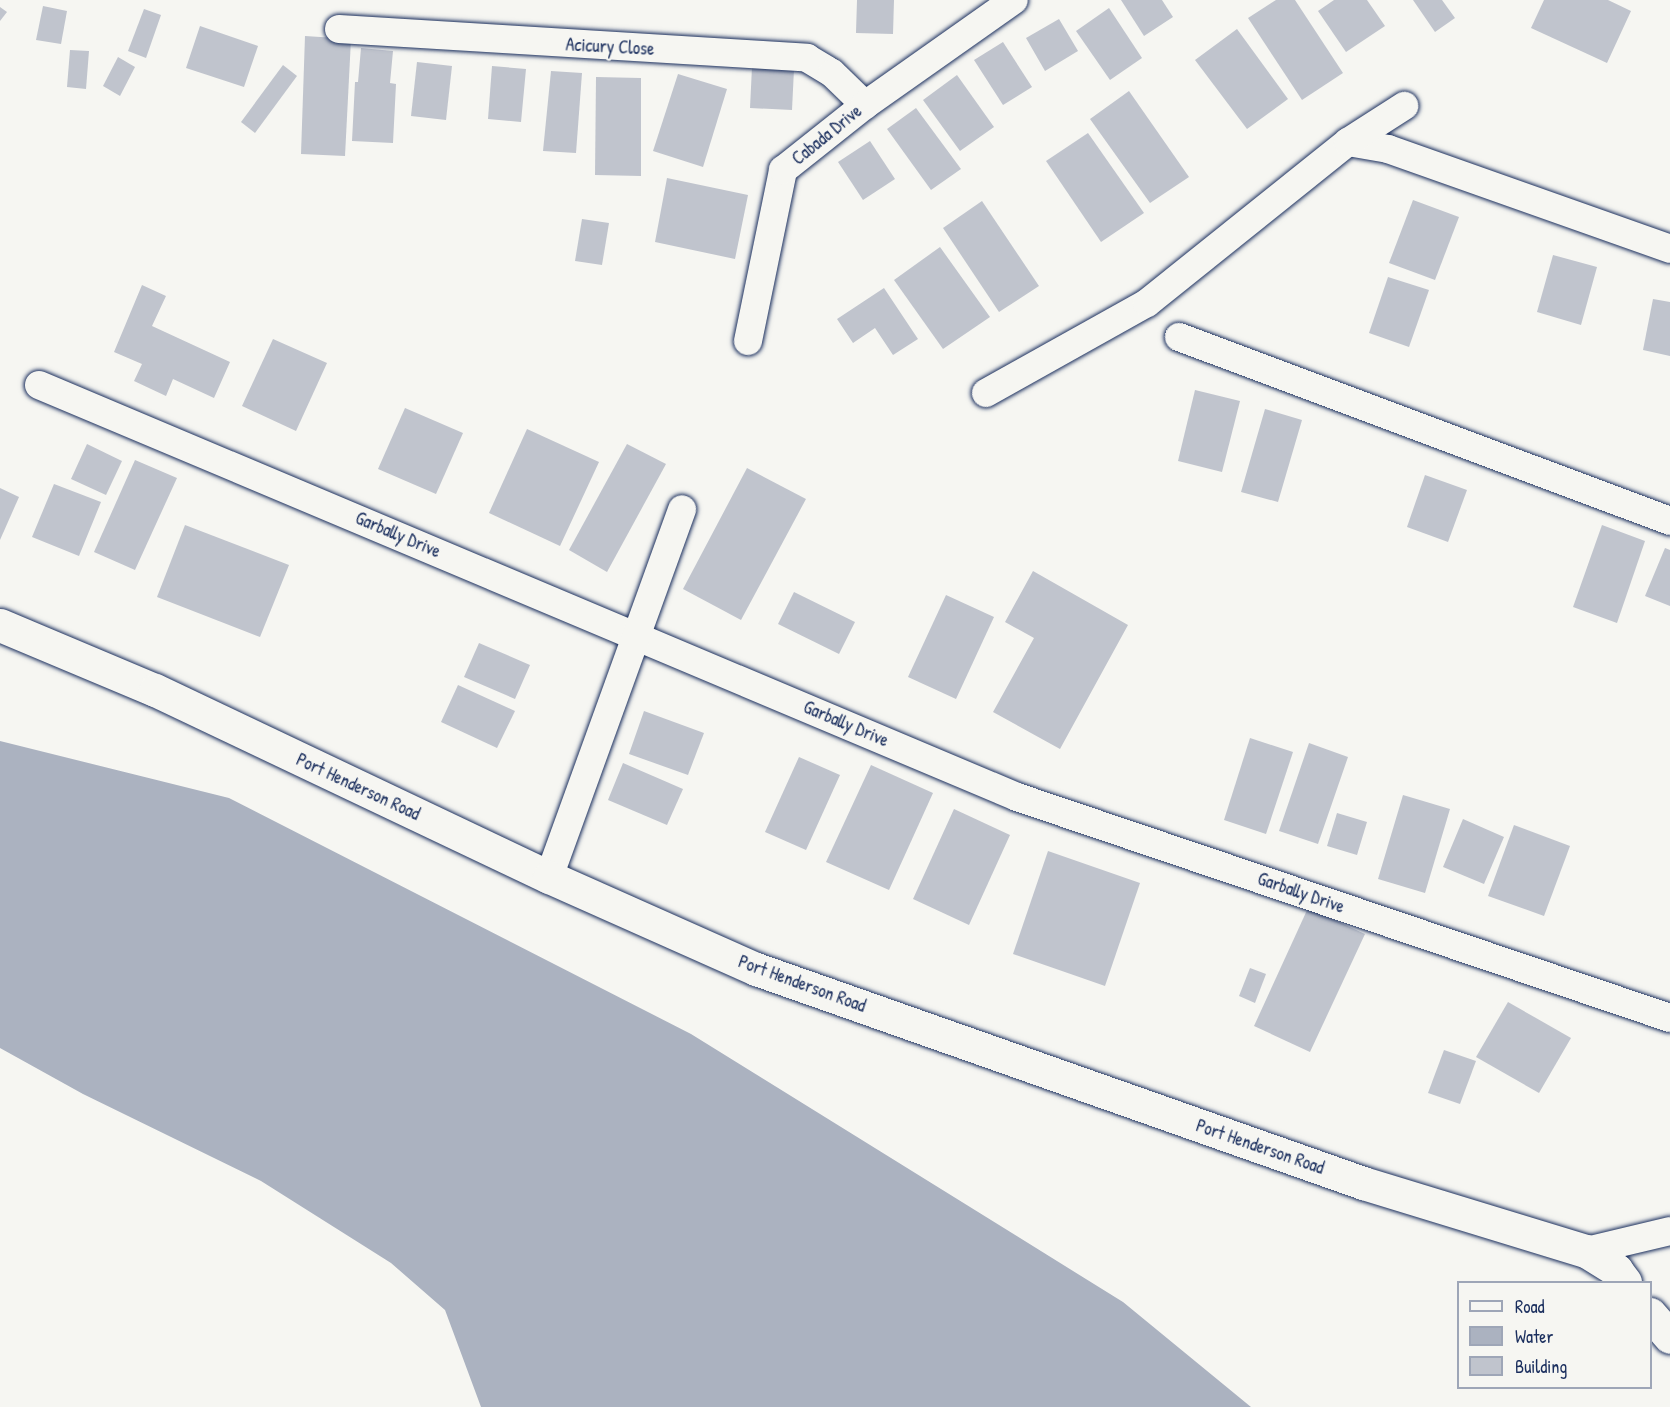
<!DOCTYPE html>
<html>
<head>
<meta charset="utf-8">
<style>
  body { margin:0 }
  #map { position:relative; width:1670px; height:1407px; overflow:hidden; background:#f6f6f2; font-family:"Patrick Hand",sans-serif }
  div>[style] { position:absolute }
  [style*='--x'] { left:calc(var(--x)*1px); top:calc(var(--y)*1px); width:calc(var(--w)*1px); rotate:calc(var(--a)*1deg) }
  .water>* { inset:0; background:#abb2c0 }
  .building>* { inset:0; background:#c0c4cd }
  .roads { filter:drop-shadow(0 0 2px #1b2f5e) drop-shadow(0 0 2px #1b2f5e) }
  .minor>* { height:28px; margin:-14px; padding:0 14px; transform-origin:14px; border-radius:14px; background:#f6f6f2 }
  .tertiary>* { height:33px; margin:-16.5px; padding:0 16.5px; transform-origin:16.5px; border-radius:16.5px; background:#f6f6f2 }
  span { translate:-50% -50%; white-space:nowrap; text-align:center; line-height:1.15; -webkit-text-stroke:4.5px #f6f6f2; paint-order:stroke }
  .street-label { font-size:18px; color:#1b2f5e }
  .legend { position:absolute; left:1457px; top:1281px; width:195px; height:108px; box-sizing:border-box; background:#f6f6f2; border:2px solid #9ea6b7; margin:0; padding:8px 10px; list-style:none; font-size:18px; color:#1b2f5e }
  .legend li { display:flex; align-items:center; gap:12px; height:30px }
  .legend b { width:30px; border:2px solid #9ea6b7 }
</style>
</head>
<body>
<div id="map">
  <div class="water">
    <i style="clip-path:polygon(0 741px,229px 798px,691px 1034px,1123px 1302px,1251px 1407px,481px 1407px,445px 1310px,391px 1263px,261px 1181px,83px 1094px,0 1048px)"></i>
  </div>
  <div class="building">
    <i style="clip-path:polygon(857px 0,894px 0,893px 34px,856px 33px)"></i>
    <i style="clip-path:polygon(1121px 0,1162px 0,1173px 17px,1144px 36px)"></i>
    <i style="clip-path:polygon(1276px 0,1295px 0,1343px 73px,1302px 100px,1248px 18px)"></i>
    <i style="clip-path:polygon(1334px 0,1367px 0,1385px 26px,1346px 52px,1318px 11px)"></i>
    <i style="clip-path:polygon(1413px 0,1442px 0,1455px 18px,1435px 32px)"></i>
    <i style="clip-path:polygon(1544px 0,1608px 0,1631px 11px,1607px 63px,1531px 28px)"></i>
    <i style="clip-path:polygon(43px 6px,67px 11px,61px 44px,36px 40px)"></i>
    <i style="clip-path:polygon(0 7px,7px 12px,0 21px)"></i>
    <i style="clip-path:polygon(1109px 8px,1142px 58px,1110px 80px,1076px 31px)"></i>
    <i style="clip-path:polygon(144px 9px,161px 15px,146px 58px,128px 51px)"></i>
    <i style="clip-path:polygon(1059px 19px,1078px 51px,1045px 71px,1026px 38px)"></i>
    <i style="clip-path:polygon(200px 26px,258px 46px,244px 87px,186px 68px)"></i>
    <i style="clip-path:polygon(1237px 29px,1288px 99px,1247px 129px,1195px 60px)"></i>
    <i style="clip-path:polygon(305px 36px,351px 39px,345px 156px,301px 154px)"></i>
    <i style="clip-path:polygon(1003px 42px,1032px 87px,1003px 105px,974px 60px)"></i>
    <i style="clip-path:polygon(361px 48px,393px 51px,390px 83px,396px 84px,393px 143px,352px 141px,355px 82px,358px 82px)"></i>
    <i style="clip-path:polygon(70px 50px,89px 51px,86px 89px,67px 87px)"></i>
    <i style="clip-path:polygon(118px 57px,135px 67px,120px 96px,103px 86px)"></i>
    <i style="clip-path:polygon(417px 62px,452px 66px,446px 120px,411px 116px)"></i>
    <i style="clip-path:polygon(283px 65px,297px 76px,255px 133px,241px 122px)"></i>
    <i style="clip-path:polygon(492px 66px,526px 69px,521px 122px,488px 119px)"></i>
    <i style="clip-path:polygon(752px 67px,794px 69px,792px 110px,750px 108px)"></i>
    <i style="clip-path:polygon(551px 71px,582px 73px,576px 153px,543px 151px)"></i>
    <i style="clip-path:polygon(678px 74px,727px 89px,703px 167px,653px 151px)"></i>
    <i style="clip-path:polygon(957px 75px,994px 127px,960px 151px,923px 100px)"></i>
    <i style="clip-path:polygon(596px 77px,641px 78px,641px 176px,595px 175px)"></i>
    <i style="clip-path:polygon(1129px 91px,1189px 177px,1150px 203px,1090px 119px)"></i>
    <i style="clip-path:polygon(916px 108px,961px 169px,931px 190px,887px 129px)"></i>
    <i style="clip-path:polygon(1088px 133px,1144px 213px,1101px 242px,1046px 161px)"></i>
    <i style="clip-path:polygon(870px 141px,895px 179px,863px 200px,838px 162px)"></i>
    <i style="clip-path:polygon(667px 178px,748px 195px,735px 259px,655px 242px)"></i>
    <i style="clip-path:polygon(1413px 200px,1459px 217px,1435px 280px,1389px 263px)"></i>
    <i style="clip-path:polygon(982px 201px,1039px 286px,999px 312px,943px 228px)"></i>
    <i style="clip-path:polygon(582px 219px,609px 223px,602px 265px,575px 261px)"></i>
    <i style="clip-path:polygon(940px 247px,990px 317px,943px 349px,894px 280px)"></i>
    <i style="clip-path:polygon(1553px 255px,1597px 267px,1581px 325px,1537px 312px)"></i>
    <i style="clip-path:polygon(1388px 277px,1429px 290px,1409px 347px,1369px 333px)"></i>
    <i style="clip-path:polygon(142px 285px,166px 296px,152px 326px,230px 362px,214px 398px,173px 379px,166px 396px,134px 381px,142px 364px,114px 352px)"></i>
    <i style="clip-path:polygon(884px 288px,918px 339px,893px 355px,875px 328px,853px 343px,837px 319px)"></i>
    <i style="clip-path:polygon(1653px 299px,1670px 302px,1670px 356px,1643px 350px)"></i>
    <i style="clip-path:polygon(273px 339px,327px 363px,296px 431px,242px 406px)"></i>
    <i style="clip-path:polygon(1195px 390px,1240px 401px,1222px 472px,1178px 461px)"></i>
    <i style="clip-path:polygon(405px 408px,463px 433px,436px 494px,378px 469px)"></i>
    <i style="clip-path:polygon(1265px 409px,1302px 420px,1278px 502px,1241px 492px)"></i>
    <i style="clip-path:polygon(527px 429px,599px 462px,560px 546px,489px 513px)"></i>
    <i style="clip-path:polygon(87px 444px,122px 461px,106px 495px,71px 479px)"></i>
    <i style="clip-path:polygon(627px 444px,666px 464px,607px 572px,569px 550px)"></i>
    <i style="clip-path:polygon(135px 460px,177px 478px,135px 570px,94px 552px)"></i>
    <i style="clip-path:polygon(747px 468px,806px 499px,741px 620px,683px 589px)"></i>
    <i style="clip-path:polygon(1425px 475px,1467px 490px,1448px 542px,1407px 527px)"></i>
    <i style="clip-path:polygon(54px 484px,101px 502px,79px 556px,32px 537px)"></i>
    <i style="clip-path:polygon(0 488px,19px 497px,0 540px)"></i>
    <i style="clip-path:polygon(185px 525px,289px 565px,260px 637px,157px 597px)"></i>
    <i style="clip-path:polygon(1602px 525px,1645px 541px,1617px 623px,1573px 607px)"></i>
    <i style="clip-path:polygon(1665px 548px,1670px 550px,1670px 606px,1645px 596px)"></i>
    <i style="clip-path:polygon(1033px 571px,1128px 625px,1060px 749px,993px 712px,1034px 638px,1005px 622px)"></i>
    <i style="clip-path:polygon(794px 592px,855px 622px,839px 654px,778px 624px)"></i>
    <i style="clip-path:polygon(946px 595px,994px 617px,956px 699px,908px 677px)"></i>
    <i style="clip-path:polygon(479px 643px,530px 665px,515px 699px,464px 677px)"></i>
    <i style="clip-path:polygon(458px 685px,515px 711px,497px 748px,441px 722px)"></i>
    <i style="clip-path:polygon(644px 711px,704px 733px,688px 775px,629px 754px)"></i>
    <i style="clip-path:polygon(1250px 738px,1293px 752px,1266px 834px,1224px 820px)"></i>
    <i style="clip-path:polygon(1309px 743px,1348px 757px,1318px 844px,1279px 831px)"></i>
    <i style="clip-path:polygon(799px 757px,840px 775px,806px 850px,765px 832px)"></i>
    <i style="clip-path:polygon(623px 763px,683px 789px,667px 825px,608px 800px)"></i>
    <i style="clip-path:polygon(871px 765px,933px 793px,889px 890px,826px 862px)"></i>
    <i style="clip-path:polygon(1403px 795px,1450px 809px,1425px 893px,1378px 879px)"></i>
    <i style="clip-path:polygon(954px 809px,1010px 835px,969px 925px,913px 899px)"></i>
    <i style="clip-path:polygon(1337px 813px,1367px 822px,1357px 855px,1327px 846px)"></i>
    <i style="clip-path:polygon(1463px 819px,1504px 837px,1484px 884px,1443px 867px)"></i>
    <i style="clip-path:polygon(1514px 825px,1570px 846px,1544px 916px,1488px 896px)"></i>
    <i style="clip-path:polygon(1048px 851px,1140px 883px,1105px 986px,1013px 954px)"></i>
    <i style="clip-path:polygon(1308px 908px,1365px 934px,1310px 1052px,1254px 1026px)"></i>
    <i style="clip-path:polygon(1250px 968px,1266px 974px,1255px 1003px,1239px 996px)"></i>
    <i style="clip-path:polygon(1508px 1002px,1571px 1038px,1539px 1093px,1476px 1057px)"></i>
    <i style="clip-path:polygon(1444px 1050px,1476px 1061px,1460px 1104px,1428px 1093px)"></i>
  </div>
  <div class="roads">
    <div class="minor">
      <i style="--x:339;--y:29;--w:469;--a:3.5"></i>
      <i style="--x:807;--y:58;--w:29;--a:31"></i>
      <i style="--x:832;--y:73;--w:46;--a:44.1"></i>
      <i style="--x:1348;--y:142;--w:41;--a:9.9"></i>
      <i style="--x:1388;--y:149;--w:299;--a:19.5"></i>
      <i style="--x:1179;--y:337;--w:524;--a:20.54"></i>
      <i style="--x:748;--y:341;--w:175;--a:-78.4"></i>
      <i style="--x:783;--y:170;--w:105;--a:-38.4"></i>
      <i style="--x:865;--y:105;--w:182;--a:-35.2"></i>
      <i style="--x:39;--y:385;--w:1061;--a:22.84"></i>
      <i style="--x:1017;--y:797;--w:689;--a:18.7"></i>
      <i style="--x:986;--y:393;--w:184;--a:-29.2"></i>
      <i style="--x:1147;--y:303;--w:258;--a:-38.7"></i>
      <i style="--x:1348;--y:142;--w:67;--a:-32.7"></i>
      <i style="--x:549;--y:877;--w:391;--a:-70.1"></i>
      <i style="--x:1586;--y:1251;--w:86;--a:-13.4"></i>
    </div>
    <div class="tertiary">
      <i style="--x:0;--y:625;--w:168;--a:22.8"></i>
      <i style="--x:155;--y:690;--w:436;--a:25.4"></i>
      <i style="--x:549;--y:877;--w:227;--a:24"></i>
      <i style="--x:756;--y:969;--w:644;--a:19.42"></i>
      <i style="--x:1363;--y:1183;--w:233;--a:17"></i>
      <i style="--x:1586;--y:1251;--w:36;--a:32"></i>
      <i style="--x:1616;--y:1270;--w:15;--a:53"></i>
      <i style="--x:1650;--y:1314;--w:30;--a:49"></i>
    </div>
  </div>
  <div class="street-label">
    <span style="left:610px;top:47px;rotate:3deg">Acicury Close</span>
    <span style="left:827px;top:135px;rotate:-39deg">Cabada Drive</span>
    <span style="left:398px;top:535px;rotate:23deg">Garbally Drive</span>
    <span style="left:846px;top:724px;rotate:23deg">Garbally Drive</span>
    <span style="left:358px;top:787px;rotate:25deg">Port Henderson Road</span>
    <span style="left:1301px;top:893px;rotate:19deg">Garbally Drive</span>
    <span style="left:802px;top:984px;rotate:20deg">Port Henderson Road</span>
    <span style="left:1260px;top:1147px;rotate:19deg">Port Henderson Road</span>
  </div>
  <ul class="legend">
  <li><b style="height:8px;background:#f6f6f2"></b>Road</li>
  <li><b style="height:16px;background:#abb2c0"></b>Water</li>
  <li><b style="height:16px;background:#c0c4cd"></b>Building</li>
  </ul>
</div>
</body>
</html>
